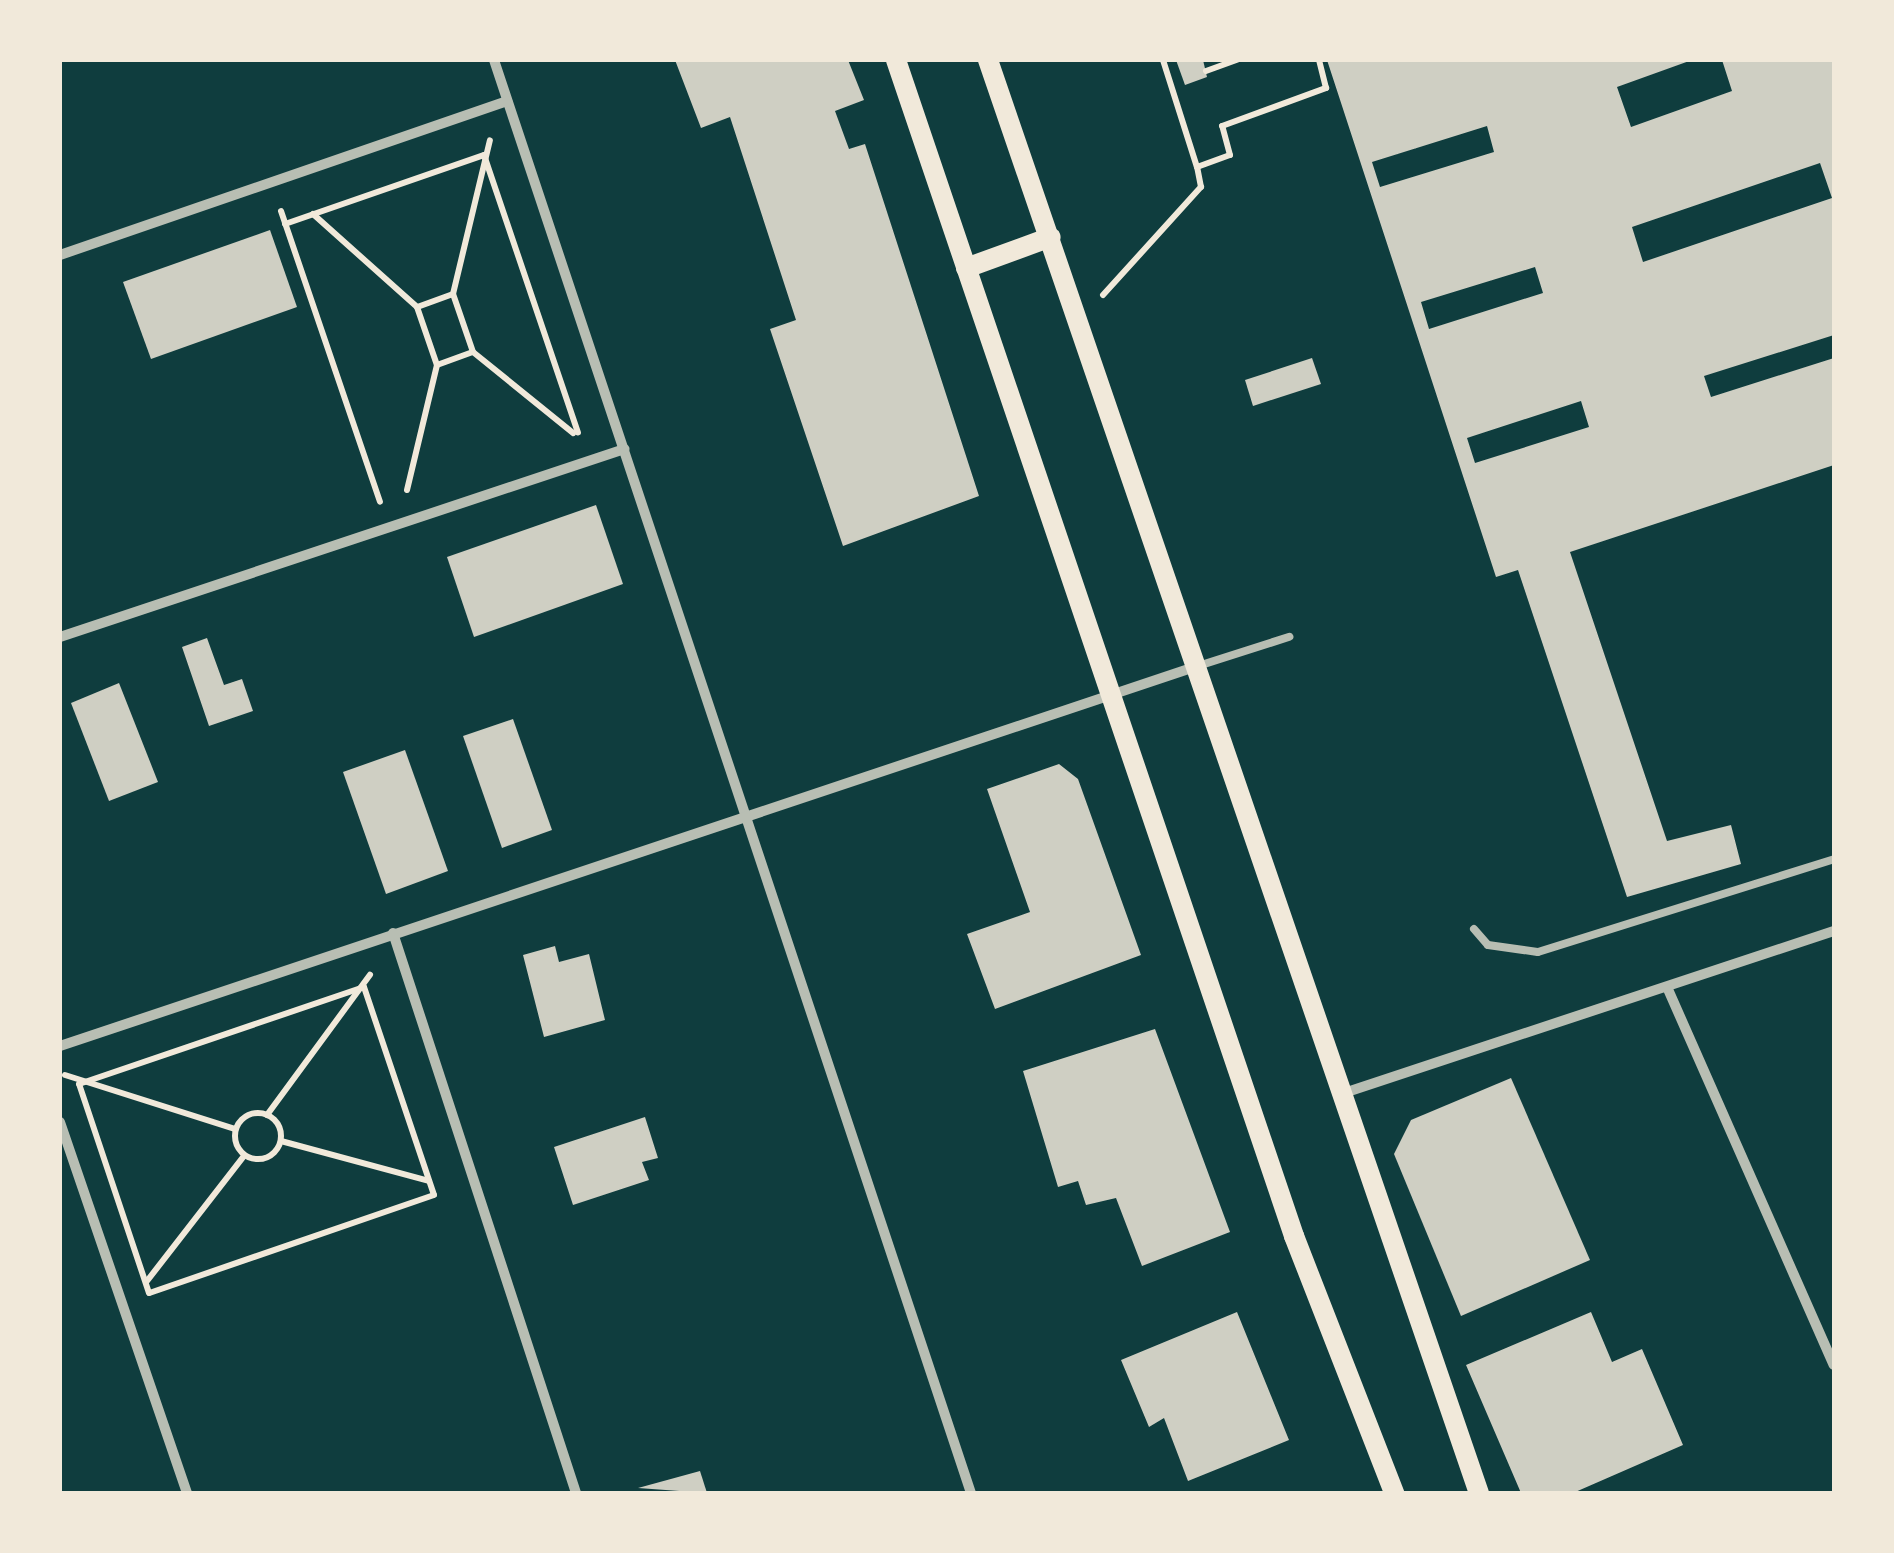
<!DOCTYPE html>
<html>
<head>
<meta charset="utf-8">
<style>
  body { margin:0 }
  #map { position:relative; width:1894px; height:1553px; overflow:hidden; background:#0f3d3e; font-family:"Asap Condensed",sans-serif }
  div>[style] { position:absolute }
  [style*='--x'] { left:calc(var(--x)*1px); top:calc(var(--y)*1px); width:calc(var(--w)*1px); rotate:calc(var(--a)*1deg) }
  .building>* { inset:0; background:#cfcfc3 }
  .path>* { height:6px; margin:-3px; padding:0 3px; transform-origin:3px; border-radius:3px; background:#f1e9da }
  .path>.ring { margin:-3px; padding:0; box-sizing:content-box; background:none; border:6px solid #f1e9da; border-radius:50% }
  .service>* { height:8px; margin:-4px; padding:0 4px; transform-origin:4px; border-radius:4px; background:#b8beb3 }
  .minor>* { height:10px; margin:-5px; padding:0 5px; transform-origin:5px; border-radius:5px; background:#b8beb3 }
  .secondary>* { height:20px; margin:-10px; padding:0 10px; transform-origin:10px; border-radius:10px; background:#f1e9da }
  span { translate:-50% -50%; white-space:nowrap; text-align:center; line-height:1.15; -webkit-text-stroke:10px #f1e9da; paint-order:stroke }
  .frame { position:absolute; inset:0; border:62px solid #f1e9da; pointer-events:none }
</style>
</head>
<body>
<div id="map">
  <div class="building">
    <i style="clip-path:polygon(675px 60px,848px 60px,864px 100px,835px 111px,849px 149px,865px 144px,979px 496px,843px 546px,770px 329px,796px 320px,730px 117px,701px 128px)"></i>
    <i style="clip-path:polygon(1176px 60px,1203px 60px,1207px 77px,1185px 85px)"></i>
    <i style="clip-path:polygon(evenodd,1327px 60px,1692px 60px,1617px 87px,1631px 127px,1732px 91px,1722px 60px,1834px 60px,1834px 335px,1704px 376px,1711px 397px,1834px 358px,1834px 465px,1570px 552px,1667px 841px,1731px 825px,1741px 864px,1627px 897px,1518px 570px,1496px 577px,1327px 60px,1487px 126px,1494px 152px,1380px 187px,1372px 162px,1487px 126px,1327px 60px,1820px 163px,1832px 198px,1643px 262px,1632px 227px,1820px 163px,1327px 60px,1535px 267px,1543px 293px,1429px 329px,1421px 302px,1535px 267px,1327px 60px,1581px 401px,1589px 427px,1475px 463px,1467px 438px,1581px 401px)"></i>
    <i style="clip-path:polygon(270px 230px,297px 307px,151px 359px,123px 282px)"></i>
    <i style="clip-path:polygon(1312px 358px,1321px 384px,1253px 406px,1245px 380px)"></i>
    <i style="clip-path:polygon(596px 505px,623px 584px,474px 637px,447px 557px)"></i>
    <i style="clip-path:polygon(207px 638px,224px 685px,242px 679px,253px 711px,209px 726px,182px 647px)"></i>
    <i style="clip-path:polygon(119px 683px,158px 782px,109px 801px,71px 703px)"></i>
    <i style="clip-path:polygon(513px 719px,552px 830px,502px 848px,463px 736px)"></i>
    <i style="clip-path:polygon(405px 750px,448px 871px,386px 894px,343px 772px)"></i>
    <i style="clip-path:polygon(1059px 764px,1078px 779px,1141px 955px,995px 1009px,967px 934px,1030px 912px,987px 789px)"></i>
    <i style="clip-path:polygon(555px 946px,559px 962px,589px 954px,605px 1020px,544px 1037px,523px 955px)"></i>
    <i style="clip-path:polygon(1155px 1029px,1230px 1232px,1142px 1266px,1116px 1198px,1086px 1205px,1078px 1181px,1058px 1187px,1023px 1071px)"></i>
    <i style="clip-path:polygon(1511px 1078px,1590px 1260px,1461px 1316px,1394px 1154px,1411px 1120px)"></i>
    <i style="clip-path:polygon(645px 1117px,658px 1158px,642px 1162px,649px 1180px,573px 1205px,554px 1147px)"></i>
    <i style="clip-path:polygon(1237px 1312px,1289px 1440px,1188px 1481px,1164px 1418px,1149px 1427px,1121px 1360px)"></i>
    <i style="clip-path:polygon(1591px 1312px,1612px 1362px,1642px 1349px,1683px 1445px,1573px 1493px,1521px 1493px,1466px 1365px)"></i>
    <i style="clip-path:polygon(700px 1471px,707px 1493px,638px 1488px)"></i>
  </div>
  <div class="path">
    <i style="--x:1163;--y:60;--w:112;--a:72.4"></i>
    <i style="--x:1197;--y:167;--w:35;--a:-20"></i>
    <i style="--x:1230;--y:155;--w:30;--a:-105"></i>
    <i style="--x:1222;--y:126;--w:111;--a:-20.1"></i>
    <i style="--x:1326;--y:88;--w:29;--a:-104"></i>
    <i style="--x:1206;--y:71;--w:33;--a:-20"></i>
    <i style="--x:281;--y:211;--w:307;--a:71.2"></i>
    <i style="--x:313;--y:214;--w:140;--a:41.8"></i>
    <i style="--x:417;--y:307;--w:61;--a:71"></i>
    <i style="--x:437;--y:365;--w:38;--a:-20"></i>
    <i style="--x:473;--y:352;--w:61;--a:-109"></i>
    <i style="--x:453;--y:294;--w:38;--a:160"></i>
    <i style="--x:285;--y:224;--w:211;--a:-19.1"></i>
    <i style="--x:484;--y:155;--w:293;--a:71.3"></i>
    <i style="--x:453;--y:294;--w:158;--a:-76.5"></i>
    <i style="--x:1103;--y:295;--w:146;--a:-47.8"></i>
    <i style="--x:1201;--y:187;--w:20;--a:-101"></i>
    <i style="--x:473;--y:352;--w:129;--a:39"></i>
    <i style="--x:407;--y:490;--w:129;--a:-76.5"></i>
    <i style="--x:364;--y:987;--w:219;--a:71.4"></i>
    <i style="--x:434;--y:1195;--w:301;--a:161"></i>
    <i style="--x:149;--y:1293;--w:220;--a:-108.5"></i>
    <i style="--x:79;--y:1084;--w:301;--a:-18.8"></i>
    <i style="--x:65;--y:1075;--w:178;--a:17.6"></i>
    <i class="ring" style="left:235px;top:1113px;width:40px;height:40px"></i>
    <i style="--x:267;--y:1115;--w:174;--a:-53.7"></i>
    <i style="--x:281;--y:1141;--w:153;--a:15.1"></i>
    <i style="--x:147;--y:1281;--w:158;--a:-52.2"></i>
  </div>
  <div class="service">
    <i style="--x:1198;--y:666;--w:96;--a:-17.7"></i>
    <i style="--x:1474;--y:929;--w:21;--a:49"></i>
    <i style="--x:1488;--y:945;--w:50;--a:8"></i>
    <i style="--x:1538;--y:952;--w:310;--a:-17.4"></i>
  </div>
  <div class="minor">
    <i style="--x:494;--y:60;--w:1510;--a:71.59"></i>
    <i style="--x:60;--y:255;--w:473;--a:-19"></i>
    <i style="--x:60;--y:637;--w:595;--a:-18.43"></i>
    <i style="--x:393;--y:933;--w:589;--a:71.9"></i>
    <i style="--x:1667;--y:987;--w:413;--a:66.2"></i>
    <i style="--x:60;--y:1046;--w:1193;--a:-18.47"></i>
    <i style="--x:1341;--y:1094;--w:519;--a:-18.3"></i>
    <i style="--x:60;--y:1122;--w:392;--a:71.1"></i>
  </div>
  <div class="secondary">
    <i style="--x:896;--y:60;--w:1242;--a:71.3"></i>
    <i style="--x:1294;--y:1236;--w:276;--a:68.7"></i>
    <i style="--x:988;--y:60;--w:1515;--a:71.09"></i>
    <i style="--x:966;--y:268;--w:90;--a:-20"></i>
  </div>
  <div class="frame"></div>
</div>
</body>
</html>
